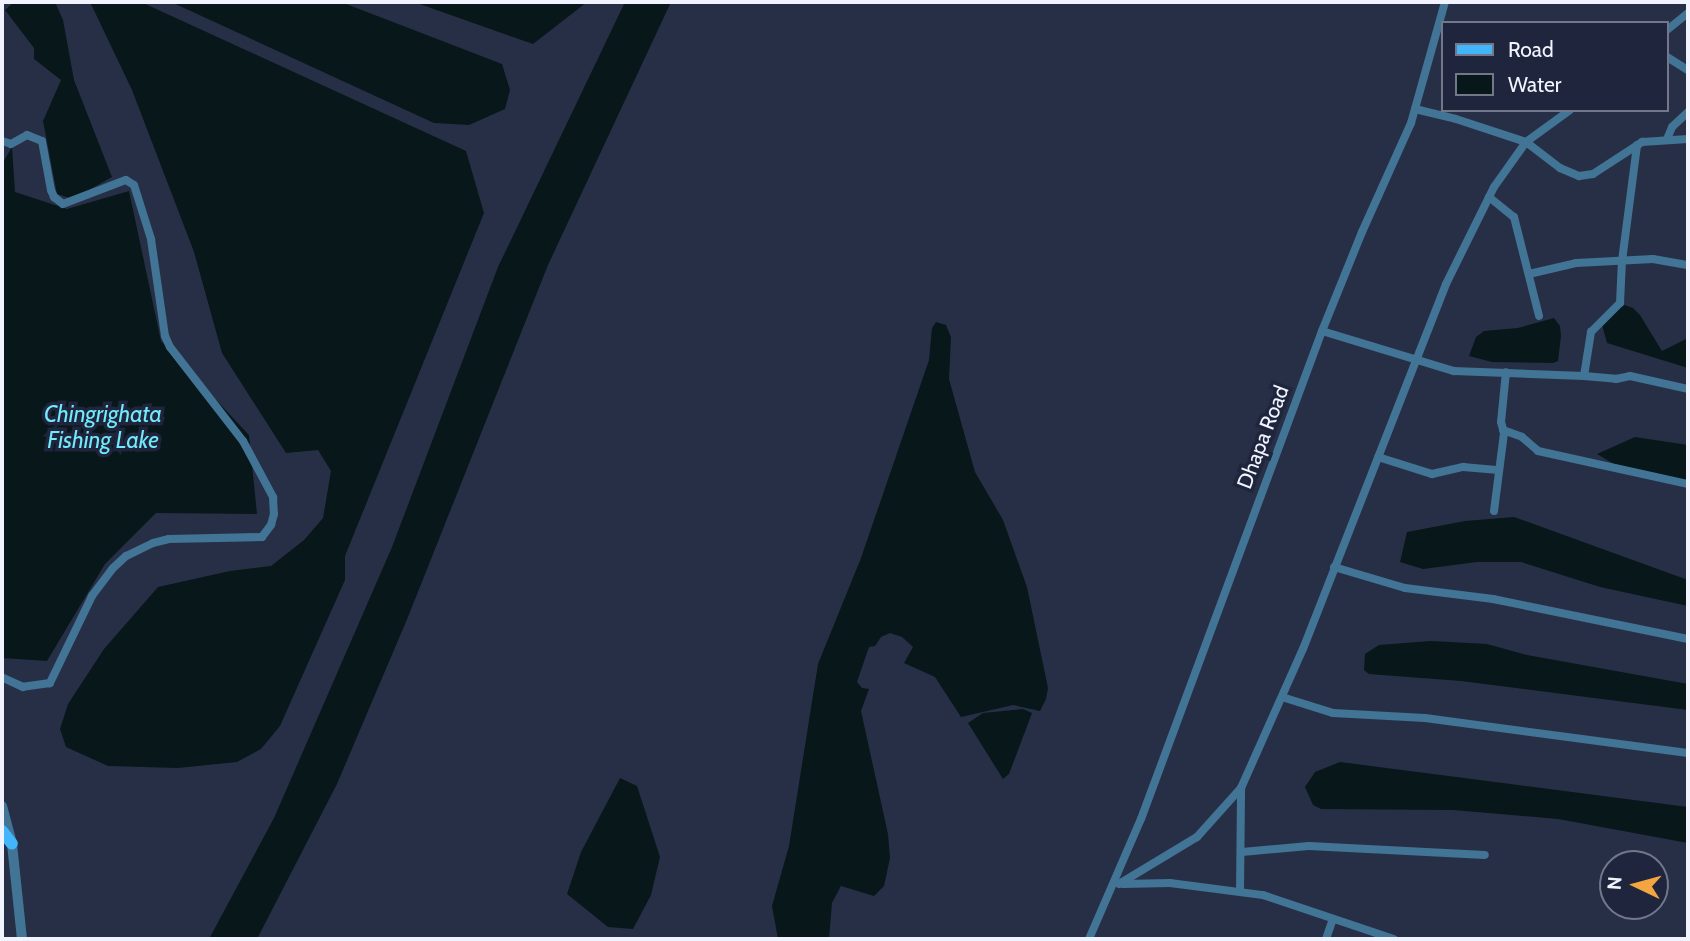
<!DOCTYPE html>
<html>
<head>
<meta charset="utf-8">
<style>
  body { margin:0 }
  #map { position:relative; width:1690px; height:941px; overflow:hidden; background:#272f47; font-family:Cabin,sans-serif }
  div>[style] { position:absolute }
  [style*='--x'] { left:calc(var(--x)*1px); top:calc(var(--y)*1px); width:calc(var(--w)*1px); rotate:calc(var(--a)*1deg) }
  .water>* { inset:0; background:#081719 }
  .minor>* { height:8px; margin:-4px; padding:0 4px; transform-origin:4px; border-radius:4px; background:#427495 }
  .tertiary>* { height:10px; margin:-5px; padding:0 5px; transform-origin:5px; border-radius:5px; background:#427495 }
  .primary>* { height:12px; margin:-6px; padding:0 6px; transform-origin:6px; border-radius:6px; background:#43b6fb }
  span { translate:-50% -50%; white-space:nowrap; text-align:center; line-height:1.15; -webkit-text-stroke:7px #1e253c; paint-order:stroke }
  .street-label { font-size:21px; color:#f1f4fe }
  .water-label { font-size:23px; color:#72eafb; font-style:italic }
  .frame { position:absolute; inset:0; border:4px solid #f1f4fe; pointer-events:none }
  .legend { position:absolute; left:1441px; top:21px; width:228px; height:91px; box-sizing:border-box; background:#1e253c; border:2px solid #72788a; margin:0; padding:9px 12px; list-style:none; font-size:21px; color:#f1f4fe }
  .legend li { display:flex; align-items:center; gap:14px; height:35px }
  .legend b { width:35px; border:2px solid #72788a }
  .north { position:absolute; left:1599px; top:850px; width:70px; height:70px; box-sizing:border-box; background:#1e253c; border:2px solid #72788a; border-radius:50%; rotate:275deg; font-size:19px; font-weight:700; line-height:28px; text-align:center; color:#f1f4fe }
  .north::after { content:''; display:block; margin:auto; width:24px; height:32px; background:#f2a541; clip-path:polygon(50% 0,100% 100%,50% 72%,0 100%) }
</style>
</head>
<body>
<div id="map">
  <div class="water">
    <i style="clip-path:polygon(14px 2px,55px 2px,63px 20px,74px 80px,112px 177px,73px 199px,57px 194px,43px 121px,61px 80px,34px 59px,34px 48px,5px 10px)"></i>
    <i style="clip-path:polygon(90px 2px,141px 2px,466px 151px,484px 213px,345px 556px,345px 580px,280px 726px,261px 749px,237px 762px,178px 768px,108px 766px,66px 747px,60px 729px,68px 704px,104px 649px,158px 587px,230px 571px,271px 566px,304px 540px,323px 518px,331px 471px,318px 450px,286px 453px,222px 353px,194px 252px,132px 90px)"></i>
    <i style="clip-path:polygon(171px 2px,341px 2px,502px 64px,510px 90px,505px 109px,469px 125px,434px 123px)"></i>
    <i style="clip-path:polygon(414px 2px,587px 2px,533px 44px)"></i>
    <i style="clip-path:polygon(625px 2px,671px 2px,548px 265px,408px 617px,337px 784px,257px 939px,209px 939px,274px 818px,392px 547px,498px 267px)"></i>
    <i style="clip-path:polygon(12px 147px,15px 192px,67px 209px,129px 191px,161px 341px,249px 435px,257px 514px,156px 513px,105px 564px,47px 661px,2px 658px,2px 164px)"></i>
    <i style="clip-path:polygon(1619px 303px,1633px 308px,1640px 315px,1662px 351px,1688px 338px,1688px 368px,1607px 343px,1601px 321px)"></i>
    <i style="clip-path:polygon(1554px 318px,1560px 326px,1561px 336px,1558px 361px,1553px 363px,1492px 362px,1469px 356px,1476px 337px,1484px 331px,1518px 328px)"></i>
    <i style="clip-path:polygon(936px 322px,946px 325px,951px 337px,949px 379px,975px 472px,1003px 520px,1027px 587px,1048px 688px,1046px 699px,1040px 711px,1013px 705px,961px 717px,935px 677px,904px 663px,913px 647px,902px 637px,890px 633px,881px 637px,875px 646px,869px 647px,857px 682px,862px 688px,869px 689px,861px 711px,888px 834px,890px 858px,884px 886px,874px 896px,841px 886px,832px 903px,829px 939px,778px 939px,772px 906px,789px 846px,818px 664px,861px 558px,929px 360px,932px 328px)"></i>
    <i style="clip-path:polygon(1635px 437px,1688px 445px,1688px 481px,1614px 464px,1597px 454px)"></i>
    <i style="clip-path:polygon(1514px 517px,1688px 580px,1688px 606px,1600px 587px,1521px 562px,1477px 562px,1423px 569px,1400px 562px,1407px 532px,1465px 521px)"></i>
    <i style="clip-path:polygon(1431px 641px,1487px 644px,1527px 655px,1688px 684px,1688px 710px,1461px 681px,1369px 674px,1364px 670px,1365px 654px,1379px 645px)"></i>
    <i style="clip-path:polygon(1023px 709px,1032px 713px,1009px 774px,1003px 779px,968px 723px,983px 713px)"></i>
    <i style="clip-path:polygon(1340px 762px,1688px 807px,1688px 843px,1558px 819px,1453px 810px,1321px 809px,1313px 805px,1305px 787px,1315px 772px)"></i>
    <i style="clip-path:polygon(620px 778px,637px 786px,660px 857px,651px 895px,633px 929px,608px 927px,567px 894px,581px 852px)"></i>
  </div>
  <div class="minor">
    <i style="--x:1667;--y:30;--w:27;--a:-39"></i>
    <i style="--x:1667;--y:57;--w:25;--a:32"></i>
    <i style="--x:1415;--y:109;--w:42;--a:13.7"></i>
    <i style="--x:1456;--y:119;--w:74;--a:18.2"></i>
    <i style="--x:1526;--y:142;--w:54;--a:-36"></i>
    <i style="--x:1667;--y:139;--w:13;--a:-67"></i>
    <i style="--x:1672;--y:127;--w:22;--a:-43"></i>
    <i style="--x:2;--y:141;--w:9;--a:18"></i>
    <i style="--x:11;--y:144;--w:18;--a:-29"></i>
    <i style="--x:27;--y:135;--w:16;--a:22"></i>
    <i style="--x:42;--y:141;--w:50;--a:79.6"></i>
    <i style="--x:51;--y:190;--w:8;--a:67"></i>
    <i style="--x:54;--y:197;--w:11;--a:38"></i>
    <i style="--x:63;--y:204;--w:67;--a:-20.9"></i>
    <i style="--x:126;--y:180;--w:9;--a:32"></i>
    <i style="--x:134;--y:185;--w:57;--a:72.5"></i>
    <i style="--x:151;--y:239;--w:98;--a:81.8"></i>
    <i style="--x:165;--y:336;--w:12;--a:66"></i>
    <i style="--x:170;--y:347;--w:119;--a:52.2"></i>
    <i style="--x:243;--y:441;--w:64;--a:61.8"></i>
    <i style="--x:273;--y:497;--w:17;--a:87"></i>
    <i style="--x:274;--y:514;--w:11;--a:105"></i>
    <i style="--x:271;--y:525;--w:15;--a:127"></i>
    <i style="--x:262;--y:537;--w:93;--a:178.8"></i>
    <i style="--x:169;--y:539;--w:16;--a:166"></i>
    <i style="--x:153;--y:543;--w:30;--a:154"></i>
    <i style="--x:126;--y:556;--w:18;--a:137"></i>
    <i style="--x:113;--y:568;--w:35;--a:127"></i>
    <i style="--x:92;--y:596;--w:97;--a:115.8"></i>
    <i style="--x:50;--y:683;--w:27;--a:172"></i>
    <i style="--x:23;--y:687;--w:23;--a:-155"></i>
    <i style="--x:1489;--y:197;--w:32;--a:39"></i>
    <i style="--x:1514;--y:217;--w:102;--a:75.8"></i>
    <i style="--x:1529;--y:274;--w:48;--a:-13.2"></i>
    <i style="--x:1576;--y:263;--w:77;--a:-3"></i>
    <i style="--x:1653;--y:259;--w:36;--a:10"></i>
    <i style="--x:1322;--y:331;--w:138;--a:16.9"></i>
    <i style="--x:1454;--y:371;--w:130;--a:2.2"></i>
    <i style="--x:1584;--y:376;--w:45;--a:-81"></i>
    <i style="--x:1591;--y:332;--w:41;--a:-45"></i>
    <i style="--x:1620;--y:303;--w:42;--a:-87.3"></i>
    <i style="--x:1622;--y:261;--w:117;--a:-82.6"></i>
    <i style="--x:1584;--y:376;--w:32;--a:5"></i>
    <i style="--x:1616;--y:379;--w:14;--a:-12"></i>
    <i style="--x:1630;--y:376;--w:59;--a:12.6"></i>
    <i style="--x:1503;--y:430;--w:20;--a:20"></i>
    <i style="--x:1522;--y:437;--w:21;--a:41"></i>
    <i style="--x:1538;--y:451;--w:154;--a:12.4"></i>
    <i style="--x:1378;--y:457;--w:57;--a:17.5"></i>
    <i style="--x:1432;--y:474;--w:32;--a:-13"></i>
    <i style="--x:1463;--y:467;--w:36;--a:5"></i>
    <i style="--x:1494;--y:511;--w:79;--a:-82.7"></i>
    <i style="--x:1504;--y:433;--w:11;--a:-105"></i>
    <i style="--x:1501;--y:422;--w:50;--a:-84.3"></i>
    <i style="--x:1334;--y:567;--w:74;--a:16.5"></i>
    <i style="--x:1405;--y:588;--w:89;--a:7.1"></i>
    <i style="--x:1493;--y:599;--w:199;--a:11.6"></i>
    <i style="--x:1282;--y:697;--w:53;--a:17.4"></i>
    <i style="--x:1333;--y:713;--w:92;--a:3.1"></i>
    <i style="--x:1425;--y:718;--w:265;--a:7.6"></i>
    <i style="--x:1242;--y:852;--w:67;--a:-5.1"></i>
    <i style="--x:1309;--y:846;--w:176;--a:2.9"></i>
    <i style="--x:1119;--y:884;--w:91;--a:-31.1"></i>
    <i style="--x:1197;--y:837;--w:66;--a:-48.1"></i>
    <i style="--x:1241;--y:788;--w:152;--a:-66"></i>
    <i style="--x:1303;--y:649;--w:392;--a:-68.6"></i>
    <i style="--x:1446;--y:284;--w:108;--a:-63.7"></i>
    <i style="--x:1494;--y:187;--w:55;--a:-54.6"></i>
    <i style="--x:1526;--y:142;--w:43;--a:37.4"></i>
    <i style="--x:1560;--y:168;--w:21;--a:23"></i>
    <i style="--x:1579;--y:176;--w:14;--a:-8"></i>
    <i style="--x:1593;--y:174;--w:59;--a:-33.1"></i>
    <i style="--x:1642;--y:142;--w:46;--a:-3.7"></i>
    <i style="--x:1123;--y:884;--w:47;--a:-1.2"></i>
    <i style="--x:1170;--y:883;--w:94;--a:7.4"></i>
    <i style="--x:1263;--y:895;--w:138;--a:18.6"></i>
    <i style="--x:1240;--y:891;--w:103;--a:-89.4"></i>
    <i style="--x:1089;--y:939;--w:131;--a:-66.6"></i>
    <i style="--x:1141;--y:819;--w:520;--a:-69.65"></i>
    <i style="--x:1322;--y:331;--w:107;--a:-68"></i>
    <i style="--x:1362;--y:232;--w:120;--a:-65.8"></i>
    <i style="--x:1411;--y:123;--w:126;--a:-74.3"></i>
    <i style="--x:1326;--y:939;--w:21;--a:-71"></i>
  </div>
  <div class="tertiary">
    <i style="--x:2;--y:806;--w:39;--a:75"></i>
    <i style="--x:12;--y:844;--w:96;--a:84"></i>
  </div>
  <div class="primary">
    <i style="--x:2;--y:831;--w:16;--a:52"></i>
  </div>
  <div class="street-label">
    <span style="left:1263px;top:437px;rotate:-69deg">Dhapa Road</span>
  </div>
  <div class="water-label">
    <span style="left:103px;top:427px">Chingrighata<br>Fishing Lake</span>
  </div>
  <div class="frame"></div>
  <ul class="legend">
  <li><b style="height:9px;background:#43b6fb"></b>Road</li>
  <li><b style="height:19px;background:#081719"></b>Water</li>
  </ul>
  <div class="north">N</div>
</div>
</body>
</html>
